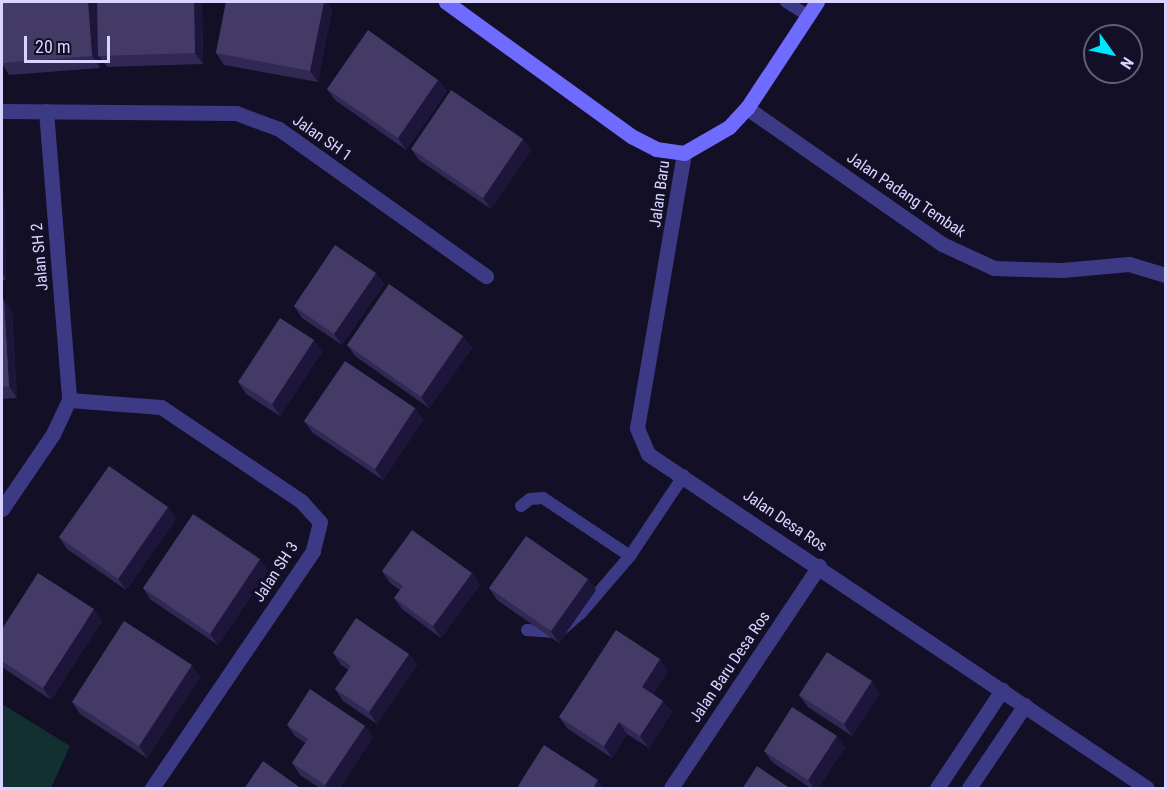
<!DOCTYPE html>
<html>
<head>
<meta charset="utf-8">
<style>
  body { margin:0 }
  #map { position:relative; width:1167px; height:790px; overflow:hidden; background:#130f26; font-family:"Roboto Condensed",sans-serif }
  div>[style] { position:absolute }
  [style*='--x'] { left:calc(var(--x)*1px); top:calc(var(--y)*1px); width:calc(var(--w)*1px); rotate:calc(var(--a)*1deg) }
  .green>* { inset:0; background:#12302f }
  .lane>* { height:12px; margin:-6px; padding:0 6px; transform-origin:6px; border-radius:6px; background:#3d3a85 }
  .street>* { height:15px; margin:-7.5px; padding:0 7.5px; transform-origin:7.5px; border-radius:7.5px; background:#3d3a85 }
  .secondary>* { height:15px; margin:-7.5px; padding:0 7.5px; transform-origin:7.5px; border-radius:7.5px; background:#6f6bff }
  .wall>* { inset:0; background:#312854 }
  .shaded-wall>* { inset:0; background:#1d163a }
  .building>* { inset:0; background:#433a66 }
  span { translate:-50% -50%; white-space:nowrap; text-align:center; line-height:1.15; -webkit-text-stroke:6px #130f26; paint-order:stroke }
  .street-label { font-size:16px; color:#d9d4ff }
  .frame { position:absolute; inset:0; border:3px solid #d9d4ff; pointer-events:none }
  .north { position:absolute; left:1083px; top:24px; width:60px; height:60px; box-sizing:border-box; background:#130f26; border:2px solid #625e7d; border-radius:50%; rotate:123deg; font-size:16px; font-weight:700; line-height:24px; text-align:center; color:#d9d4ff }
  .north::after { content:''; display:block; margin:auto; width:21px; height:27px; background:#00e5ff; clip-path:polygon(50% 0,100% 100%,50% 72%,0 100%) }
  .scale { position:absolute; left:24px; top:36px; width:86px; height:27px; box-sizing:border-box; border:3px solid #d9d4ff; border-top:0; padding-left:8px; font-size:18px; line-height:21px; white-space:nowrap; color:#d9d4ff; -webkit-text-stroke:4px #130f26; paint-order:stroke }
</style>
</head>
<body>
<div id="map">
  <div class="green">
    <i style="clip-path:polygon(2px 704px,70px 746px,51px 788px,2px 788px)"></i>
  </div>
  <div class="lane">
    <i style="--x:786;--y:2;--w:25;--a:32"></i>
    <i style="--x:521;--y:506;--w:11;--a:-38"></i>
    <i style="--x:530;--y:499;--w:13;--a:-4"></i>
    <i style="--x:543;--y:498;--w:105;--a:33.7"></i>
    <i style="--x:527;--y:630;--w:32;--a:4"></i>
    <i style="--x:559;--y:632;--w:29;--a:-41"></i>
    <i style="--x:581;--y:613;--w:75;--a:-49.3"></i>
    <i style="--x:630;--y:556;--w:97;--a:-56.3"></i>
  </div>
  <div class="street">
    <i style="--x:747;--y:108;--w:238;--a:34.9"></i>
    <i style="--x:942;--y:244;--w:57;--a:24.8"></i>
    <i style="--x:994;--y:268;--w:68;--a:1.7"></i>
    <i style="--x:1062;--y:270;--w:67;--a:-5.1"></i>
    <i style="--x:1129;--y:264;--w:39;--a:17"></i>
    <i style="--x:2;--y:111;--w:234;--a:0.5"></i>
    <i style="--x:236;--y:113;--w:46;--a:20.4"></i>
    <i style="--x:279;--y:129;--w:254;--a:35.4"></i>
    <i style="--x:46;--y:111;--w:290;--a:85.4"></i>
    <i style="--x:684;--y:153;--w:279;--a:99.7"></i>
    <i style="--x:637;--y:428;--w:28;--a:67"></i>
    <i style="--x:648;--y:454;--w:600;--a:33.8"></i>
    <i style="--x:69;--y:400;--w:92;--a:4.4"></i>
    <i style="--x:161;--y:407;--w:169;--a:33.9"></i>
    <i style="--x:301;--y:501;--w:28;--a:48"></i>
    <i style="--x:320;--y:522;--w:30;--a:104"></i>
    <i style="--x:313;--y:551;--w:287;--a:124.2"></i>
    <i style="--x:2;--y:509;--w:91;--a:-55.8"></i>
    <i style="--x:53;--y:434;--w:38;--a:-65"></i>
    <i style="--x:671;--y:788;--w:267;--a:-56.3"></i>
    <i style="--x:937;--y:788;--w:118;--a:-56.4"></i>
    <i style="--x:969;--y:788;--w:100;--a:-56"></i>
  </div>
  <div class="secondary">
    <i style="--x:446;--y:2;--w:228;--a:35.9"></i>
    <i style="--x:631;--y:136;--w:28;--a:27"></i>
    <i style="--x:656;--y:149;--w:28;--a:8"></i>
    <i style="--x:684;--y:153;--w:52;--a:-30"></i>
    <i style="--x:729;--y:127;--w:26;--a:-47"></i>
    <i style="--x:747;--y:108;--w:127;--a:-56.6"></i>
  </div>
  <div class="wall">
    <i style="clip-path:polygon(2px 2px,96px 2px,98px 31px,202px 2px,203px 64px,107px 67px,100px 57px,100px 68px,9px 75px,2px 64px)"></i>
    <i style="clip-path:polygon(226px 2px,326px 2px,332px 10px,318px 82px,224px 65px,216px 53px)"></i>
    <i style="clip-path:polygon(438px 80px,447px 91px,406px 150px,335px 100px,327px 89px)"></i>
    <i style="clip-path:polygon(523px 139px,531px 150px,491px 209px,419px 160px,411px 149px)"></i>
    <i style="clip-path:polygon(2px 190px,4px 194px,6px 280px,2px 280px)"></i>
    <i style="clip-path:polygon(376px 273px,384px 284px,342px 345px,302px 318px,294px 306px)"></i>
    <i style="clip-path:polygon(2px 300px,12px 311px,17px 398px,2px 399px)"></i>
    <i style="clip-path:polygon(463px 336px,472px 348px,429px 408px,355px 356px,347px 345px)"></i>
    <i style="clip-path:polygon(314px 340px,322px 352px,280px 416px,246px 394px,238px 382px)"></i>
    <i style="clip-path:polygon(415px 408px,423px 420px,383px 480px,313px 433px,304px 421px)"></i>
    <i style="clip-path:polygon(168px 507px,176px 519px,126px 590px,67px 549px,59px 537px)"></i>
    <i style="clip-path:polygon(260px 559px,268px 571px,218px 645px,151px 600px,143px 588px)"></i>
    <i style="clip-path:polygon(382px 571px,472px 573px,480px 585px,441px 638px,402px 609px,394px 598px,400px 590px,390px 583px)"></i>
    <i style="clip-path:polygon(588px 579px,596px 590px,559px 643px,497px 600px,489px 588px)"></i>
    <i style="clip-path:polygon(102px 621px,51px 700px,2px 667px,2px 629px)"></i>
    <i style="clip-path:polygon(333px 653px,409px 654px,417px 665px,377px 724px,343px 701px,335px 689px,349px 670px,341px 665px)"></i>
    <i style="clip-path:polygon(660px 659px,668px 671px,653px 694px,663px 701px,672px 712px,649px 748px,627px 734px,612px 758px,568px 729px,559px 717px)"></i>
    <i style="clip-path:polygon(192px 665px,200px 677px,147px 758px,80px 714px,72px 702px)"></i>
    <i style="clip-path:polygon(880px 693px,852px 736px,808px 707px,799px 695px)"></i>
    <i style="clip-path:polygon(287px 725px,373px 737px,339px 789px,321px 789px,300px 775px,292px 763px,305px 743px,295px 736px)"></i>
    <i style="clip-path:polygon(845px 747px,818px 789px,812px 789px,772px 762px,764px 751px)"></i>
  </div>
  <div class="shaded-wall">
    <i style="clip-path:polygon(88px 2px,96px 2px,100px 55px,98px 56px,100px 57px,100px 68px,92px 56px)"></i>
    <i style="clip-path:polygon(194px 2px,202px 2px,203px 64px,195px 53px)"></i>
    <i style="clip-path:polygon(324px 2px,326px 2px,332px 10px,318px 82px,310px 71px)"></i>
    <i style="clip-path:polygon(438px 80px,447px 91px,406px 150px,398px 138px)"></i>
    <i style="clip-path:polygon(523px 139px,531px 150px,491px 209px,483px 198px)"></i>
    <i style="clip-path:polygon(2px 190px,4px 194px,6px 280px,2px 273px)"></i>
    <i style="clip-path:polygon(376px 273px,384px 284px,342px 345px,334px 334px)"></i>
    <i style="clip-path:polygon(4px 300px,12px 311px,17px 398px,9px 386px)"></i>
    <i style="clip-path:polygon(463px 336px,472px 348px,429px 408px,421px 397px)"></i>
    <i style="clip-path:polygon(314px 340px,322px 352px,280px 416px,272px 404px)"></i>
    <i style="clip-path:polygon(415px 408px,423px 420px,383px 480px,375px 469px)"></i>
    <i style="clip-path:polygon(168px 507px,176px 519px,126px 590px,118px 579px)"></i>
    <i style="clip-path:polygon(260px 559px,268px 571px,218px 645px,210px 634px)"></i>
    <i style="clip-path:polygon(472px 573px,480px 585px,441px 638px,433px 626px)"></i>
    <i style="clip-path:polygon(588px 579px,596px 590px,559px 643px,551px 631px)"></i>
    <i style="clip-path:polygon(94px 609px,102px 621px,51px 700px,43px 688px)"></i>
    <i style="clip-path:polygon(409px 654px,417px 665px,377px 724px,369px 712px)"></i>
    <i style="clip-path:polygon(660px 659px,668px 671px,650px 699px,642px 687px)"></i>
    <i style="clip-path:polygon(192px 665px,200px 677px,147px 758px,139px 746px)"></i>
    <i style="clip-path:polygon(872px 681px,880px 693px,852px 736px,844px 724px)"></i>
    <i style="clip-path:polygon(663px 701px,672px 712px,649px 748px,640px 736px)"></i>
    <i style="clip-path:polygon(619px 722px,627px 734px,612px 758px,604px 746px)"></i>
    <i style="clip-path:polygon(365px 726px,373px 737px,339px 789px,327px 789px,325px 785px)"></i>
    <i style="clip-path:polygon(837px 736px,845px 747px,818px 789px,814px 789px,808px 780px)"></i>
    <i style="clip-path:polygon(598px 780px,604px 789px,593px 789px)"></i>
  </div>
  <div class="building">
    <i style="clip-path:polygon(2px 2px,88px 2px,92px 56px,2px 63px)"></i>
    <i style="clip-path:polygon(97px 2px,194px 2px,195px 53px,98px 56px)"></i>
    <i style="clip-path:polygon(226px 2px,324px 2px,310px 71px,216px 53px)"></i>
    <i style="clip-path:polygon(368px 30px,438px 80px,398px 138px,327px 89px)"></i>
    <i style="clip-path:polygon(451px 90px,523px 139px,483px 198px,411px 149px)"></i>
    <i style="clip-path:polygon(335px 245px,376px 273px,334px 334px,294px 306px)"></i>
    <i style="clip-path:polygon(389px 284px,463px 336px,421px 397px,347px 345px)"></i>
    <i style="clip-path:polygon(2px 300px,4px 300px,9px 386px,2px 387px)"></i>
    <i style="clip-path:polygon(280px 318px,314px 340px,272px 404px,238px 382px)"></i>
    <i style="clip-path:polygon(345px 361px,415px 408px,375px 469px,304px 421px)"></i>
    <i style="clip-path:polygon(109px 466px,168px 507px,118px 579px,59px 537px)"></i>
    <i style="clip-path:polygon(193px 514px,260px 559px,210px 634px,143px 588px)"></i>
    <i style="clip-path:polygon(412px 530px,472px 573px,433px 626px,394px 598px,403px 586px,382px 571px)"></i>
    <i style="clip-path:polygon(526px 536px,588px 579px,551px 631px,489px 588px)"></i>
    <i style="clip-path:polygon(38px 573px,94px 609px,43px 688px,2px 661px,2px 629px)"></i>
    <i style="clip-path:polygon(356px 618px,409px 654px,369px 712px,335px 689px,351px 666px,333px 653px)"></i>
    <i style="clip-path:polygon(124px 621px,192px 665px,139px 746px,72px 702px)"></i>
    <i style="clip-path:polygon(616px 630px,660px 659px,642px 687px,663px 701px,640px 736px,619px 722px,604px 746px,559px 717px)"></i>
    <i style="clip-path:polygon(827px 652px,872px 681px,844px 724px,799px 695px)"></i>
    <i style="clip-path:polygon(310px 689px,365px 726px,325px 785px,292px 763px,308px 739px,287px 725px)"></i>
    <i style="clip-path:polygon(792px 707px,837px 736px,808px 780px,764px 751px)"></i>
    <i style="clip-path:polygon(544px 745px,598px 780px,593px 789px,522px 789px,518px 786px)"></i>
    <i style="clip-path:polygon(263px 761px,302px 789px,244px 789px)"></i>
    <i style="clip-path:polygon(757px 766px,791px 789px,742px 789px)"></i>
  </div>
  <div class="street-label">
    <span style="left:322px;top:138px;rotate:35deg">Jalan SH 1</span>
    <span style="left:660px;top:194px;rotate:-82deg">Jalan Baru</span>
    <span style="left:906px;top:195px;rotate:34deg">Jalan Padang Tembak</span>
    <span style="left:40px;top:257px;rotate:-95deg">Jalan SH 2</span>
    <span style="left:785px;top:521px;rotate:34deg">Jalan Desa Ros</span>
    <span style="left:276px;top:572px;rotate:-57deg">Jalan SH 3</span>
    <span style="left:730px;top:667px;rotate:-56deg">Jalan Baru Desa Ros</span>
  </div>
  <div class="frame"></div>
  <div class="north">N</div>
  <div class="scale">20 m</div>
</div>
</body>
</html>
